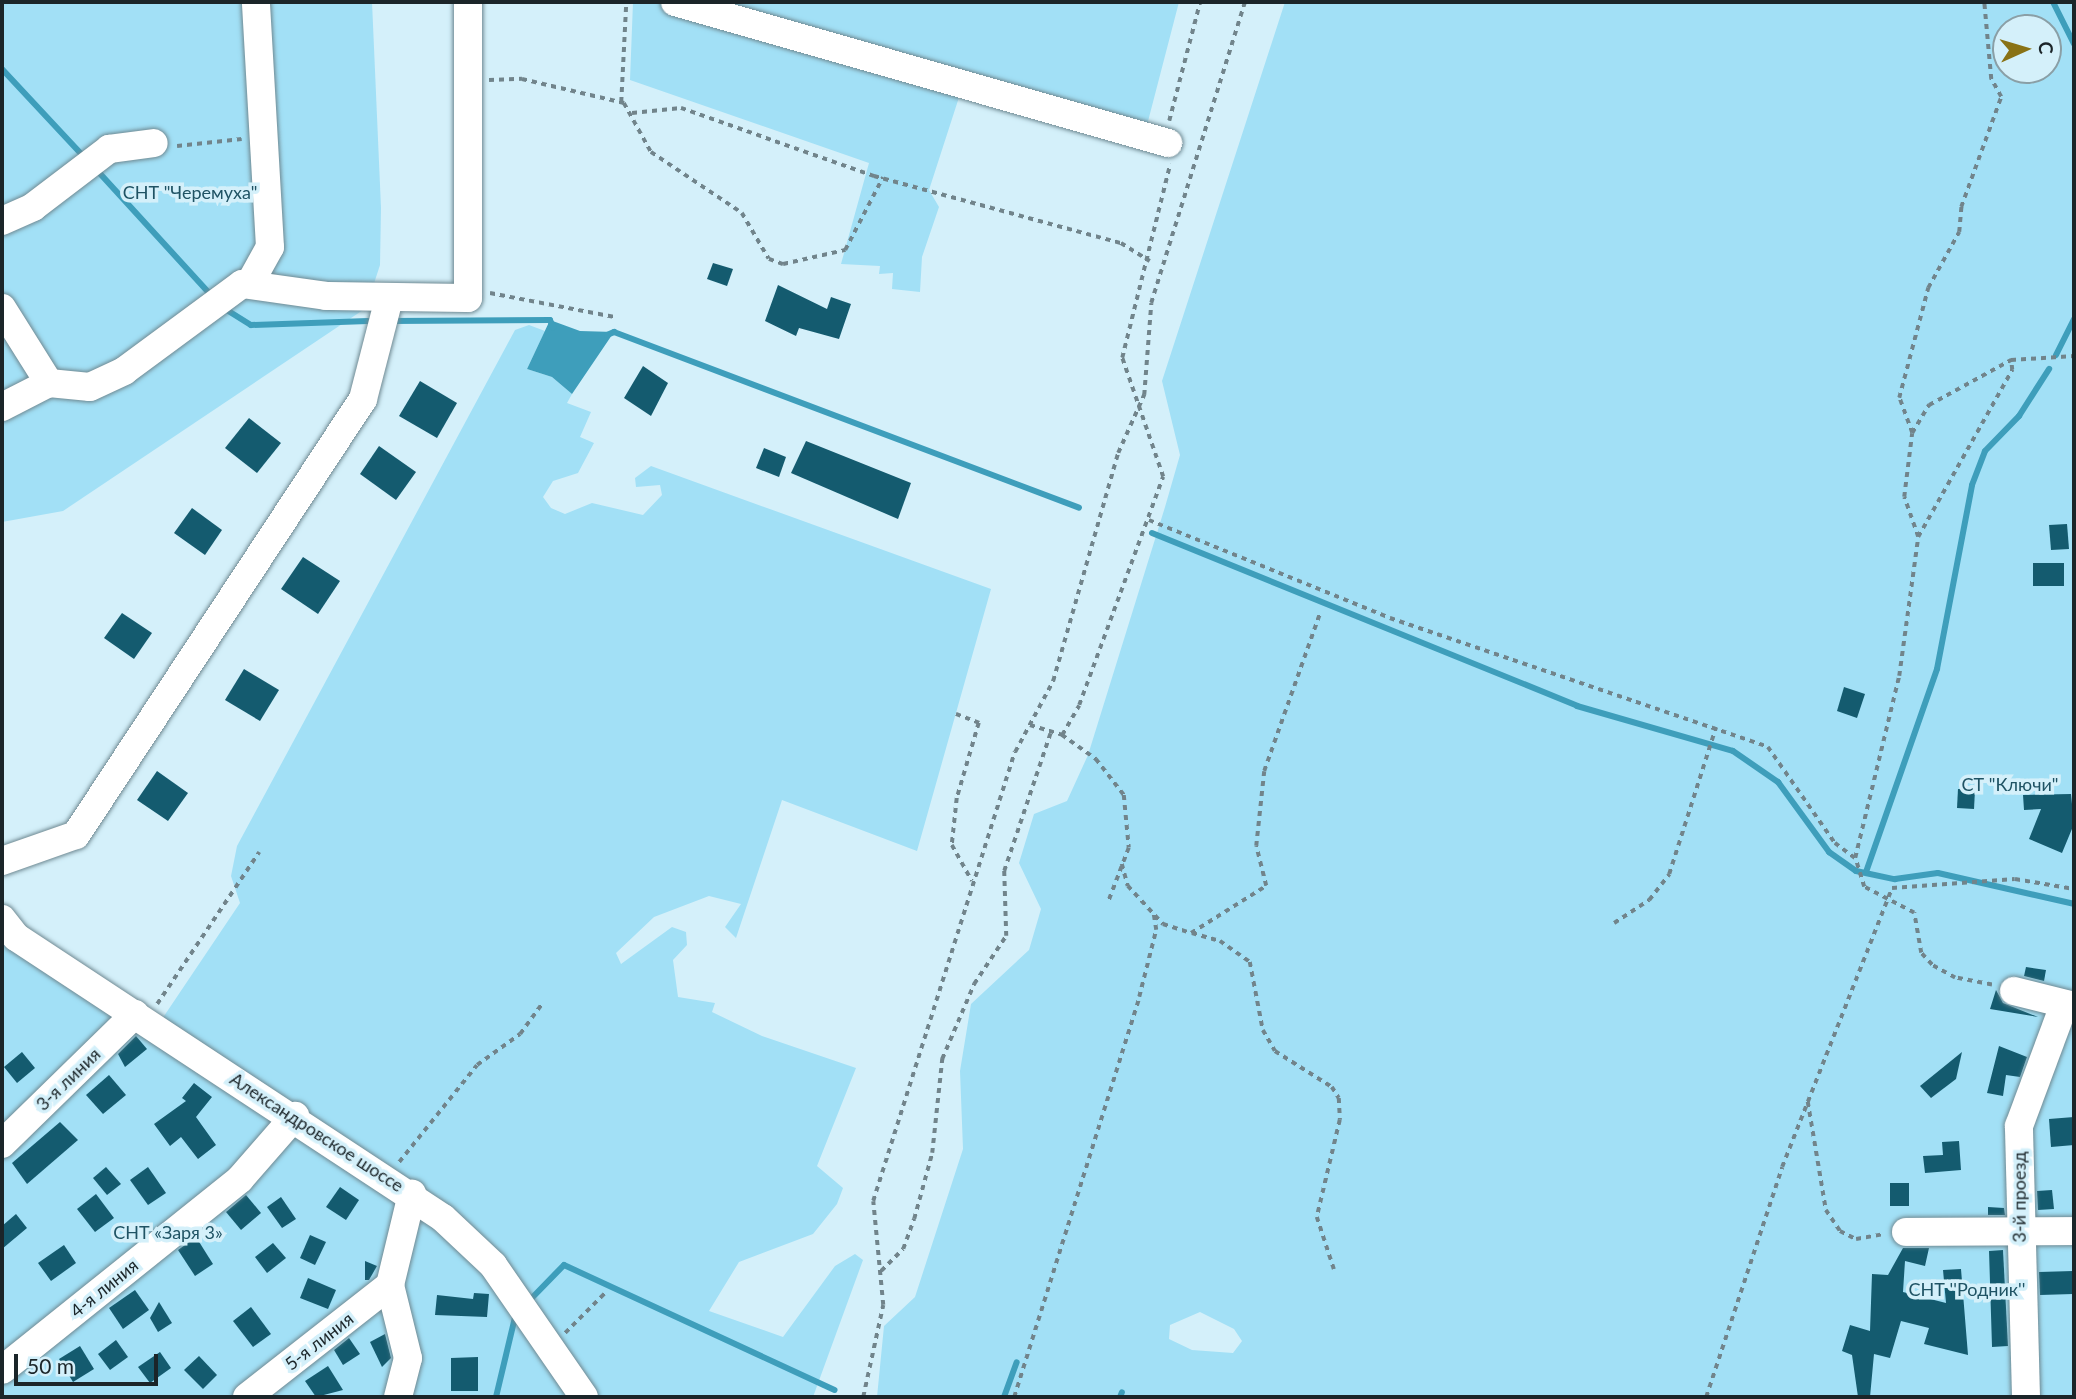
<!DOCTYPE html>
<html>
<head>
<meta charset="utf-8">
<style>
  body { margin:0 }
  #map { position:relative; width:2076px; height:1399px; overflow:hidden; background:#d4f0fa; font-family:Lato,sans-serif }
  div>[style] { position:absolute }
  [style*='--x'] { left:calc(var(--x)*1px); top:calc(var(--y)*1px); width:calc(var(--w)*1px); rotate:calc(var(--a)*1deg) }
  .green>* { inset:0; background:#a2e0f6 }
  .water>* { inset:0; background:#3e9ebb }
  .stream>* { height:6px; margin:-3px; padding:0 3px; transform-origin:3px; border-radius:3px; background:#3e9ebb }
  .building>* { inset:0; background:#145b6f }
  .path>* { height:3.5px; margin-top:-1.75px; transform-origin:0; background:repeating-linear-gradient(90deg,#71848b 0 5px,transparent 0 10px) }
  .roads { filter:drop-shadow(0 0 2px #6f8992) drop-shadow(0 0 2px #6f8992) }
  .minor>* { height:28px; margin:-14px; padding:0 14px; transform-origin:14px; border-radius:14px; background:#fff }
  span { translate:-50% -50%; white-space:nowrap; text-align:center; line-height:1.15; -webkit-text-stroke:7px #d4f0fa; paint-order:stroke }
  .park-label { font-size:18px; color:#1f5364 }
  .street-label { font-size:18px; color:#1b2529 }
  .frame { position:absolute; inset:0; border:4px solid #1b2529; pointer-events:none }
  .north { position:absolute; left:1992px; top:14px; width:70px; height:70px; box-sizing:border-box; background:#d4f0fa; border:2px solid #8a9fa6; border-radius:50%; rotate:86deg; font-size:19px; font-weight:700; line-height:28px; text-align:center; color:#1b2529 }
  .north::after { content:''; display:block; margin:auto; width:24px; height:32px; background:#897215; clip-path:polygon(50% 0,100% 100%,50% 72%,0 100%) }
  .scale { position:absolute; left:14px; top:1354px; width:144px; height:32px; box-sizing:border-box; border:4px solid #1b2529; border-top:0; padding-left:9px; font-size:21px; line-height:24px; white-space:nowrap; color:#1b2529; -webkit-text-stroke:5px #d4f0fa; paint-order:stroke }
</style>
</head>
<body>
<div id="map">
  <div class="green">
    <i style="clip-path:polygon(2px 2px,372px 2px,381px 208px,380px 265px,366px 308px,63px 511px,2px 522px)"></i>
    <i style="clip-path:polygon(633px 2px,1179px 2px,1146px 129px,962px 88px,929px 190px,939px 207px,922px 257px,920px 292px,892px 289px,893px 273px,879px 274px,880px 266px,841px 264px,869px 163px,630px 80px)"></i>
    <i style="clip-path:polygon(evenodd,1285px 2px,2074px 2px,2074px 1397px,877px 1397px,884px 1326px,915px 1297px,963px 1149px,960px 1071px,971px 1004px,1029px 950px,1041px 909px,1019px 863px,1034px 814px,1067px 801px,1088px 755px,1165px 507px,1180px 455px,1162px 381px,1285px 2px,2006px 28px,2048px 28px,2048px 70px,2006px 70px,2006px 28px,1285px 2px,1200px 1312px,1234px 1329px,1242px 1341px,1233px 1353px,1192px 1350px,1169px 1339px,1170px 1325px,1200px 1312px)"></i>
    <i style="clip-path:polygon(529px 325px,545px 331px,527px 369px,552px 377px,572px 394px,567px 403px,591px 412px,580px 437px,594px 443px,578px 473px,553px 481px,543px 497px,551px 508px,565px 514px,592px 503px,643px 515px,662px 495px,660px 485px,636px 487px,635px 478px,651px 466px,991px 589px,917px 851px,782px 800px,736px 938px,725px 927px,741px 904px,709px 896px,654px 917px,616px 953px,621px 964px,672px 927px,686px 932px,687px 945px,673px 960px,678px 997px,715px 1003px,712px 1012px,762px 1036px,856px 1068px,817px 1166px,843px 1188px,837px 1204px,813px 1234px,739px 1262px,709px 1311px,783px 1337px,835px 1266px,855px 1254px,863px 1260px,813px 1397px,2px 1397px,2px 917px,158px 1025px,240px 903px,231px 876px,237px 846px,515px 330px)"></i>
  </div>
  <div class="water">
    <i style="clip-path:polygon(550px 320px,580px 331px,614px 332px,572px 394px,552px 377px,527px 369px)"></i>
  </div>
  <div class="stream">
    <i style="--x:2053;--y:2;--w:47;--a:63.4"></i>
    <i style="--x:2;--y:69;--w:120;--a:47"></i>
    <i style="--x:94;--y:167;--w:173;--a:47.6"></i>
    <i style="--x:222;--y:307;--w:34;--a:32"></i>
    <i style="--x:251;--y:325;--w:117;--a:-2"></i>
    <i style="--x:390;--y:321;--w:160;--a:-0.4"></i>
    <i style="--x:550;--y:320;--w:8;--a:67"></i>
    <i style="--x:607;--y:335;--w:8;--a:-23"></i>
    <i style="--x:614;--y:332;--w:497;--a:20.7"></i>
    <i style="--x:2056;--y:355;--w:40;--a:-63.4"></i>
    <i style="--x:1152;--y:533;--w:459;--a:22.1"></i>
    <i style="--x:1577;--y:706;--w:162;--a:16.1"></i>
    <i style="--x:1733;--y:751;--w:55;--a:34.6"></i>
    <i style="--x:1778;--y:782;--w:87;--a:53.9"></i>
    <i style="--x:1829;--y:852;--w:33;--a:35"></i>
    <i style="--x:1856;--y:871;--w:40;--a:12"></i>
    <i style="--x:1895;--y:879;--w:43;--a:-7.9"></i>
    <i style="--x:1938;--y:873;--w:139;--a:12.8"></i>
    <i style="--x:1866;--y:872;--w:215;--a:-70.7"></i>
    <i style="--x:1937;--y:669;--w:187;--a:-79.2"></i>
    <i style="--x:1972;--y:485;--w:36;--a:-69"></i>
    <i style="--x:1985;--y:451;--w:49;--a:-45.8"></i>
    <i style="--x:2019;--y:416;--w:56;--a:-57.4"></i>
    <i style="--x:527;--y:1303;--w:53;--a:-45.8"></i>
    <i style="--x:564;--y:1265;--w:298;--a:24.8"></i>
    <i style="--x:496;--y:1397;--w:86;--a:-76.6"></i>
    <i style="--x:1004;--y:1397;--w:37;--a:-70"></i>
    <i style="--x:1120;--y:1397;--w:5;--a:-68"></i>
  </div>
  <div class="building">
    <i style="clip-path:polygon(713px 263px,733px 269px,727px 286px,707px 279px)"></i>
    <i style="clip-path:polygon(778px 285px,827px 309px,831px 297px,851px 304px,839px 339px,799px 328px,796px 336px,765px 321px)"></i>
    <i style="clip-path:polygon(643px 366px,668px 383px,651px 416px,624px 398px)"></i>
    <i style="clip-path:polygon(420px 381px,457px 403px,437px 438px,399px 416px)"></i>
    <i style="clip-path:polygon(249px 418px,281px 443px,257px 473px,225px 448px)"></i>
    <i style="clip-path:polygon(806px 441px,911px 483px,898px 519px,791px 473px)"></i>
    <i style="clip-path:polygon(379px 446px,416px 472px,396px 500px,360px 474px)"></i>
    <i style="clip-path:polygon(764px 448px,786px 457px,779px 477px,756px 468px)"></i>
    <i style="clip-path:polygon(192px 508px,222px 530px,205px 555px,174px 533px)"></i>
    <i style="clip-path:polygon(2067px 524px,2069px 549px,2051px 550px,2049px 525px)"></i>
    <i style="clip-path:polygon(303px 557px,340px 581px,318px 614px,281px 589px)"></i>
    <i style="clip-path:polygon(2033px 563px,2064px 563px,2064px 586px,2033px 586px)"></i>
    <i style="clip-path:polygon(122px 613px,152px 633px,134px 659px,104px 638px)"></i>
    <i style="clip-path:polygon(244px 669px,279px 690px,260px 721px,225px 700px)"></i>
    <i style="clip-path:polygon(1844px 687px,1865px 694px,1857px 718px,1837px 711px)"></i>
    <i style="clip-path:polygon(157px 771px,188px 793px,168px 821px,137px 800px)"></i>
    <i style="clip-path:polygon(1958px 789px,1975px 790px,1974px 809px,1957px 808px)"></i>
    <i style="clip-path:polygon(2071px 794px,2074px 824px,2062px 853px,2029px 839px,2041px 809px,2024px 810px,2023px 795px)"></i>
    <i style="clip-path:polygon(2026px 967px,2046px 970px,2044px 981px,2024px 976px)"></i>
    <i style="clip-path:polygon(1996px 990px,2003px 1003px,2038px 1017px,1990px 1009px)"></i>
    <i style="clip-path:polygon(136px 1036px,147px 1049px,125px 1067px,118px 1054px)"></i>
    <i style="clip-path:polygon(1999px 1046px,2027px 1057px,2020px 1077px,2006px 1075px,2003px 1096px,1987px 1093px)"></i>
    <i style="clip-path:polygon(22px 1052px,35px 1068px,17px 1083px,4px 1067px)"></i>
    <i style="clip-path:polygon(1962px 1052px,1956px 1079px,1931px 1098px,1920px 1086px)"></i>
    <i style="clip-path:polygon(109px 1075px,126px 1095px,103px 1114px,86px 1095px)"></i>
    <i style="clip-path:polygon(194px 1083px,212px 1097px,196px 1117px,216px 1145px,198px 1159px,181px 1137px,170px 1146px,154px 1124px,186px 1101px,182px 1098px)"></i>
    <i style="clip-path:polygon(2074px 1117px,2074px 1145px,2051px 1147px,2049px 1119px)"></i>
    <i style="clip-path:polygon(60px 1122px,78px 1140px,27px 1184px,12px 1163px)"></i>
    <i style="clip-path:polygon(1959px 1141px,1961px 1170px,1925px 1173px,1923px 1156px,1943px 1155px,1942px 1142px)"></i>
    <i style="clip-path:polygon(106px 1167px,121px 1184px,107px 1195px,93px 1178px)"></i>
    <i style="clip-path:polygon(148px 1167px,166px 1193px,148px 1205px,130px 1180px)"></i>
    <i style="clip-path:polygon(1890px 1183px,1909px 1183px,1909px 1206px,1890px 1206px)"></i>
    <i style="clip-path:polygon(340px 1187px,359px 1200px,346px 1220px,326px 1207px)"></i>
    <i style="clip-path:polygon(2052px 1190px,2054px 1209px,2038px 1210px,2037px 1191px)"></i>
    <i style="clip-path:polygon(96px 1194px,114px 1218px,95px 1232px,77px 1209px)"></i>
    <i style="clip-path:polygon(246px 1195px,261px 1213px,241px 1230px,226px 1212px)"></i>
    <i style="clip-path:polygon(281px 1197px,296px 1219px,282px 1228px,267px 1207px)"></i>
    <i style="clip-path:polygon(1988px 1207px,2004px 1208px,2005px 1215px,1988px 1215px)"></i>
    <i style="clip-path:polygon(16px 1214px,27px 1228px,2px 1249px,2px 1226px)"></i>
    <i style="clip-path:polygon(310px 1235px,326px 1242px,315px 1265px,300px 1258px)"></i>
    <i style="clip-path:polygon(196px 1237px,213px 1264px,195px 1276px,178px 1250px)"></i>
    <i style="clip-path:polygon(273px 1243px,286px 1258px,267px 1273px,255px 1257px)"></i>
    <i style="clip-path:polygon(64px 1245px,76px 1263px,51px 1281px,38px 1263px)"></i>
    <i style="clip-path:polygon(1903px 1248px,1929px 1248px,1925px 1266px,1905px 1261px,1903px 1292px,1946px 1303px,1943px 1270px,1961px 1269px,1968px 1355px,1924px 1344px,1929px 1328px,1901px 1321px,1890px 1358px,1874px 1354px,1870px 1397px,1858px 1397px,1852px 1355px,1842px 1351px,1850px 1325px,1870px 1331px,1872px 1274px,1888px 1275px)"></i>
    <i style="clip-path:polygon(2003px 1250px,2008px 1346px,1992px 1347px,1989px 1251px)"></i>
    <i style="clip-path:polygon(365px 1261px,377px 1266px,369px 1280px,365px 1280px)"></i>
    <i style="clip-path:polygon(2073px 1271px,2073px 1294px,2040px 1295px,2039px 1272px)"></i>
    <i style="clip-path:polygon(308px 1278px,336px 1290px,328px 1309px,300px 1298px)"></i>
    <i style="clip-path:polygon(135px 1290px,149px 1310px,123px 1329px,109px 1308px)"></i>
    <i style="clip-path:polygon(474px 1293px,489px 1294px,487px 1317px,435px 1315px,437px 1295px,473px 1299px)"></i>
    <i style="clip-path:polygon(159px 1302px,172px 1323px,158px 1332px,150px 1318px)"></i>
    <i style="clip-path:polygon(251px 1307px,271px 1334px,253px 1347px,233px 1321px)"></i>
    <i style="clip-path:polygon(385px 1334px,391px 1358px,382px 1367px,370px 1342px)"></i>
    <i style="clip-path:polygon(349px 1338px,360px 1354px,343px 1365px,334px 1350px)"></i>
    <i style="clip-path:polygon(116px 1340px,128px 1357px,110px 1370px,98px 1354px)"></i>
    <i style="clip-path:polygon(80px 1346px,94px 1369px,73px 1382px,59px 1359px)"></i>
    <i style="clip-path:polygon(160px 1352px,171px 1368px,150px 1383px,138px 1367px)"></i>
    <i style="clip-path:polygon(199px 1356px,217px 1375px,203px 1389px,184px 1370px)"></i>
    <i style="clip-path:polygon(478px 1357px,478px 1391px,451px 1391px,451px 1358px)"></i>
    <i style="clip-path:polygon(328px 1366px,343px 1390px,316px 1397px,305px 1381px)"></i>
  </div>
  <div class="path">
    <i style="--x:489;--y:80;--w:33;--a:-2"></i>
    <i style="--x:522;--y:79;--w:105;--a:13.2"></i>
    <i style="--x:624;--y:103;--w:56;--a:61.1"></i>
    <i style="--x:651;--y:152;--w:110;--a:33.8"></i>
    <i style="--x:742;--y:213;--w:53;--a:59.6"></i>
    <i style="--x:769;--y:259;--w:15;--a:20"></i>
    <i style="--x:783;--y:264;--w:64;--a:-12.7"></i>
    <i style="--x:845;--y:250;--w:82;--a:-62.5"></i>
    <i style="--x:621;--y:102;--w:100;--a:-87.1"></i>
    <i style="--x:632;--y:113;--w:49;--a:-5.8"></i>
    <i style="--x:681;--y:108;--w:205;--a:19.4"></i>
    <i style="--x:874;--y:176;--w:256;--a:15.2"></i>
    <i style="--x:1121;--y:243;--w:34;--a:32"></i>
    <i style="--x:1169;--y:121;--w:123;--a:-75.4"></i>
    <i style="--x:177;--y:146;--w:65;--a:-6.1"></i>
    <i style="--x:490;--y:293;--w:127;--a:10.9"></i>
    <i style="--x:1912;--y:433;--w:33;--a:-59"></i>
    <i style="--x:1929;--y:405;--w:94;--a:-28.8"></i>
    <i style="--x:1149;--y:520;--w:260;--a:22.1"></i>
    <i style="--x:1390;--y:618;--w:399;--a:18.8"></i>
    <i style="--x:1768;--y:747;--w:117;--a:55.1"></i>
    <i style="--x:1835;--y:843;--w:25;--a:37"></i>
    <i style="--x:1918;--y:537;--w:42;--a:-109.3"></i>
    <i style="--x:1904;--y:497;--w:64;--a:-82.9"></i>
    <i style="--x:1912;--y:433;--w:37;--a:-110"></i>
    <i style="--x:1899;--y:398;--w:114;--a:-75.2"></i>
    <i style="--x:1928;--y:288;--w:64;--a:-61"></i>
    <i style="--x:1959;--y:232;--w:25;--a:-85"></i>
    <i style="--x:1961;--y:207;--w:117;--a:-70"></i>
    <i style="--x:2001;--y:97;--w:21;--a:-119"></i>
    <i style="--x:1991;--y:79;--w:77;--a:-95.2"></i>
    <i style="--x:956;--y:714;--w:25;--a:21"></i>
    <i style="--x:979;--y:723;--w:78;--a:106.3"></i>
    <i style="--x:957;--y:798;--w:47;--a:96.1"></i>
    <i style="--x:952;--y:845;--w:41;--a:60.9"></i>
    <i style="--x:1030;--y:725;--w:34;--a:17"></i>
    <i style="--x:1062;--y:735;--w:42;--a:35.2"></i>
    <i style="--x:1096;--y:759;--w:46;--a:52.1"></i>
    <i style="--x:1124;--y:795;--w:53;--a:84.6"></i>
    <i style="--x:1129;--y:848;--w:59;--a:110.9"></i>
    <i style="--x:1062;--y:735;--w:34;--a:-60"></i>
    <i style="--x:1079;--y:705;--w:243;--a:-69.8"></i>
    <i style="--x:1163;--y:477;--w:126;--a:-109"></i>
    <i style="--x:1122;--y:358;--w:200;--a:-76.1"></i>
    <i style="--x:1122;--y:864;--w:23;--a:75"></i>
    <i style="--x:1128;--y:886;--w:52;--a:47.4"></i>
    <i style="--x:1163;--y:924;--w:29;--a:18"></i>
    <i style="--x:1191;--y:933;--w:89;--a:-32.1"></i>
    <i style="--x:1266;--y:886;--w:41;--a:-104"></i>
    <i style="--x:1256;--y:846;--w:75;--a:-83.9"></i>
    <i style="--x:1264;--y:771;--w:168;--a:-70.5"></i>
    <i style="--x:1614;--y:923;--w:42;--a:-33.3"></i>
    <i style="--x:1649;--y:900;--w:33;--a:-52"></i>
    <i style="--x:1669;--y:874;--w:154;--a:-72.3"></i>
    <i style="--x:1192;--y:933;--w:29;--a:16"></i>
    <i style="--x:1220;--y:941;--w:37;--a:35"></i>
    <i style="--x:1250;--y:962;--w:69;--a:79.2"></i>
    <i style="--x:1263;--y:1030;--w:24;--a:60"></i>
    <i style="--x:1275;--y:1051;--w:67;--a:32.3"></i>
    <i style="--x:1332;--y:1087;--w:13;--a:58"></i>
    <i style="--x:1339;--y:1098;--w:22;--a:87"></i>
    <i style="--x:1340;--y:1120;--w:100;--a:103.3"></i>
    <i style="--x:1317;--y:1217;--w:55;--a:71.9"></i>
    <i style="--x:1992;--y:985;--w:38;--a:-169"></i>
    <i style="--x:1955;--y:978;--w:26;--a:-151"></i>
    <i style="--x:1932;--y:965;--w:16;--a:-133"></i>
    <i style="--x:1921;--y:953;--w:41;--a:-99.9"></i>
    <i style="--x:1914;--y:913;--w:56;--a:-152.5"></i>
    <i style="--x:1864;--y:887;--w:30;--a:-107"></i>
    <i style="--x:1855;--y:858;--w:187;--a:-76.4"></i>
    <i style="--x:1899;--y:676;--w:140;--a:-82.2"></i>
    <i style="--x:1918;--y:537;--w:192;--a:-60.6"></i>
    <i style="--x:2012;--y:370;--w:10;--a:-96"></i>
    <i style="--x:2011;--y:360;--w:63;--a:-3.6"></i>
    <i style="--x:157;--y:1004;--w:183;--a:-56.1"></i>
    <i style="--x:1808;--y:1102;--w:109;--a:80.5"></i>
    <i style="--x:1826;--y:1210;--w:25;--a:56"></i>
    <i style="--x:1840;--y:1231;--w:18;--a:27"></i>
    <i style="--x:1856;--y:1239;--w:28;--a:-10"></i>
    <i style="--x:399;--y:1162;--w:124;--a:-51.2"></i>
    <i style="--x:477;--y:1065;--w:53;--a:-35.8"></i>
    <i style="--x:520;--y:1034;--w:37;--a:-54"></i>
    <i style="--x:881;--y:1271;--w:31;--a:-45"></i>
    <i style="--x:903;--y:1249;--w:32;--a:-70"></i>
    <i style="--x:914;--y:1219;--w:68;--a:-74.7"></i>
    <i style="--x:932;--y:1153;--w:95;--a:-83.9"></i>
    <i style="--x:942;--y:1059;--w:82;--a:-66.9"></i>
    <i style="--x:974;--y:984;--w:58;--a:-56.3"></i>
    <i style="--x:1006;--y:936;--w:65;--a:-91.8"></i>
    <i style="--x:1004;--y:871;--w:145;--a:-71.4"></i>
    <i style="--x:565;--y:1333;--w:59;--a:-45"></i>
    <i style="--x:863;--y:1397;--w:94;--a:-77.7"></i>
    <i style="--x:883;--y:1305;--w:104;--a:-95.5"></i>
    <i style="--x:873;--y:1201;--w:471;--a:-72.5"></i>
    <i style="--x:1015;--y:752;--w:81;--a:-61.8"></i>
    <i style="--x:1053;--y:681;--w:237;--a:-74.1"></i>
    <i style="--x:1118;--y:453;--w:64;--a:-65.9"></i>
    <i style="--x:1144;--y:395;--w:92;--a:-85.6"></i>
    <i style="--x:1151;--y:303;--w:315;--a:-72.7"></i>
    <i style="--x:1014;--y:1397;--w:419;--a:-72.6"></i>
    <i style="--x:1139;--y:997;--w:69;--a:-75.8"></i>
    <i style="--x:1156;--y:930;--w:19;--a:-99"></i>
    <i style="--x:1706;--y:1397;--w:242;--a:-71.7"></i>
    <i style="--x:1782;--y:1167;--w:300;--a:-68.5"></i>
    <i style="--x:1892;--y:888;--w:123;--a:-4.2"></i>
    <i style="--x:2015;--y:879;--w:60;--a:9.6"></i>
  </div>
  <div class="roads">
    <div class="minor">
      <i style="--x:675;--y:2;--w:513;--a:15.96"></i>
      <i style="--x:2;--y:221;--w:34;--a:-24"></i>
      <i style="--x:33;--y:207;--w:96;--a:-37.3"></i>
      <i style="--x:109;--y:149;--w:45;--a:-7.6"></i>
      <i style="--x:250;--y:283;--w:41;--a:-60.9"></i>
      <i style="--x:270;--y:247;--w:245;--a:-93.3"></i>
      <i style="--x:2;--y:308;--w:89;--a:57.9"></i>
      <i style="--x:2;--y:407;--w:53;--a:-27.1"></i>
      <i style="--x:49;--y:383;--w:41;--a:5.6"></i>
      <i style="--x:90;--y:387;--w:38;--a:-25"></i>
      <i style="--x:124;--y:371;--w:147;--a:-36.4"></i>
      <i style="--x:242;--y:284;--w:85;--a:8.1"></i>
      <i style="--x:326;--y:296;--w:142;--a:0.8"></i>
      <i style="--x:468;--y:298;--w:296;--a:-90"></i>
      <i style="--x:2;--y:861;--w:78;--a:-19.4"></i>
      <i style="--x:76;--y:835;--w:522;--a:-56.64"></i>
      <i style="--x:363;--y:399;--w:96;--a:-75.5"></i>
      <i style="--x:2;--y:919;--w:23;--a:52"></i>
      <i style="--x:16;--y:937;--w:511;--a:33.35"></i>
      <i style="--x:443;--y:1218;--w:69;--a:43.2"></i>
      <i style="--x:493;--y:1265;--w:160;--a:55.4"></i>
      <i style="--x:2014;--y:991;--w:62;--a:14"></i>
      <i style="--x:2;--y:1144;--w:186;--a:-44.3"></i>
      <i style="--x:1906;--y:1232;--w:168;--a:-0.3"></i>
      <i style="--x:2;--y:1370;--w:305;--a:-38.7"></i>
      <i style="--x:240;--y:1179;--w:84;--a:-48.9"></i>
      <i style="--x:247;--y:1397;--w:182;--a:-38.1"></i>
      <i style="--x:398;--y:1397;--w:40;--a:-75.6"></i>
      <i style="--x:408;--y:1358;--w:75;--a:-103.9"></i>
      <i style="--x:390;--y:1285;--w:94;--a:-76.4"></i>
      <i style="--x:2026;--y:1397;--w:271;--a:-91.5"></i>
      <i style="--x:2019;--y:1126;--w:129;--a:-69.6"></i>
    </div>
  </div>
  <div class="park-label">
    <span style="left:190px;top:192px">СНТ "Черемуха"</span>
    <span style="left:2010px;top:784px">СТ "Ключи"</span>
    <span style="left:168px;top:1232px">СНТ «Заря 3»</span>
    <span style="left:1967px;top:1289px">СНТ ''Родник''</span>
  </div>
  <div class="street-label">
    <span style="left:68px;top:1079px;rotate:-44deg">3-я линия</span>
    <span style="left:317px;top:1132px;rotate:33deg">Александровское шоссе</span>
    <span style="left:2019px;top:1197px;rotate:-90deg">3-й проезд</span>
    <span style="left:104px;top:1288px;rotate:-39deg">4-я линия</span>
    <span style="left:319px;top:1341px;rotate:-38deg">5-я линия</span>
  </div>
  <div class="frame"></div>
  <div class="north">С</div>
  <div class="scale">50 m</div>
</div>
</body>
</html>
